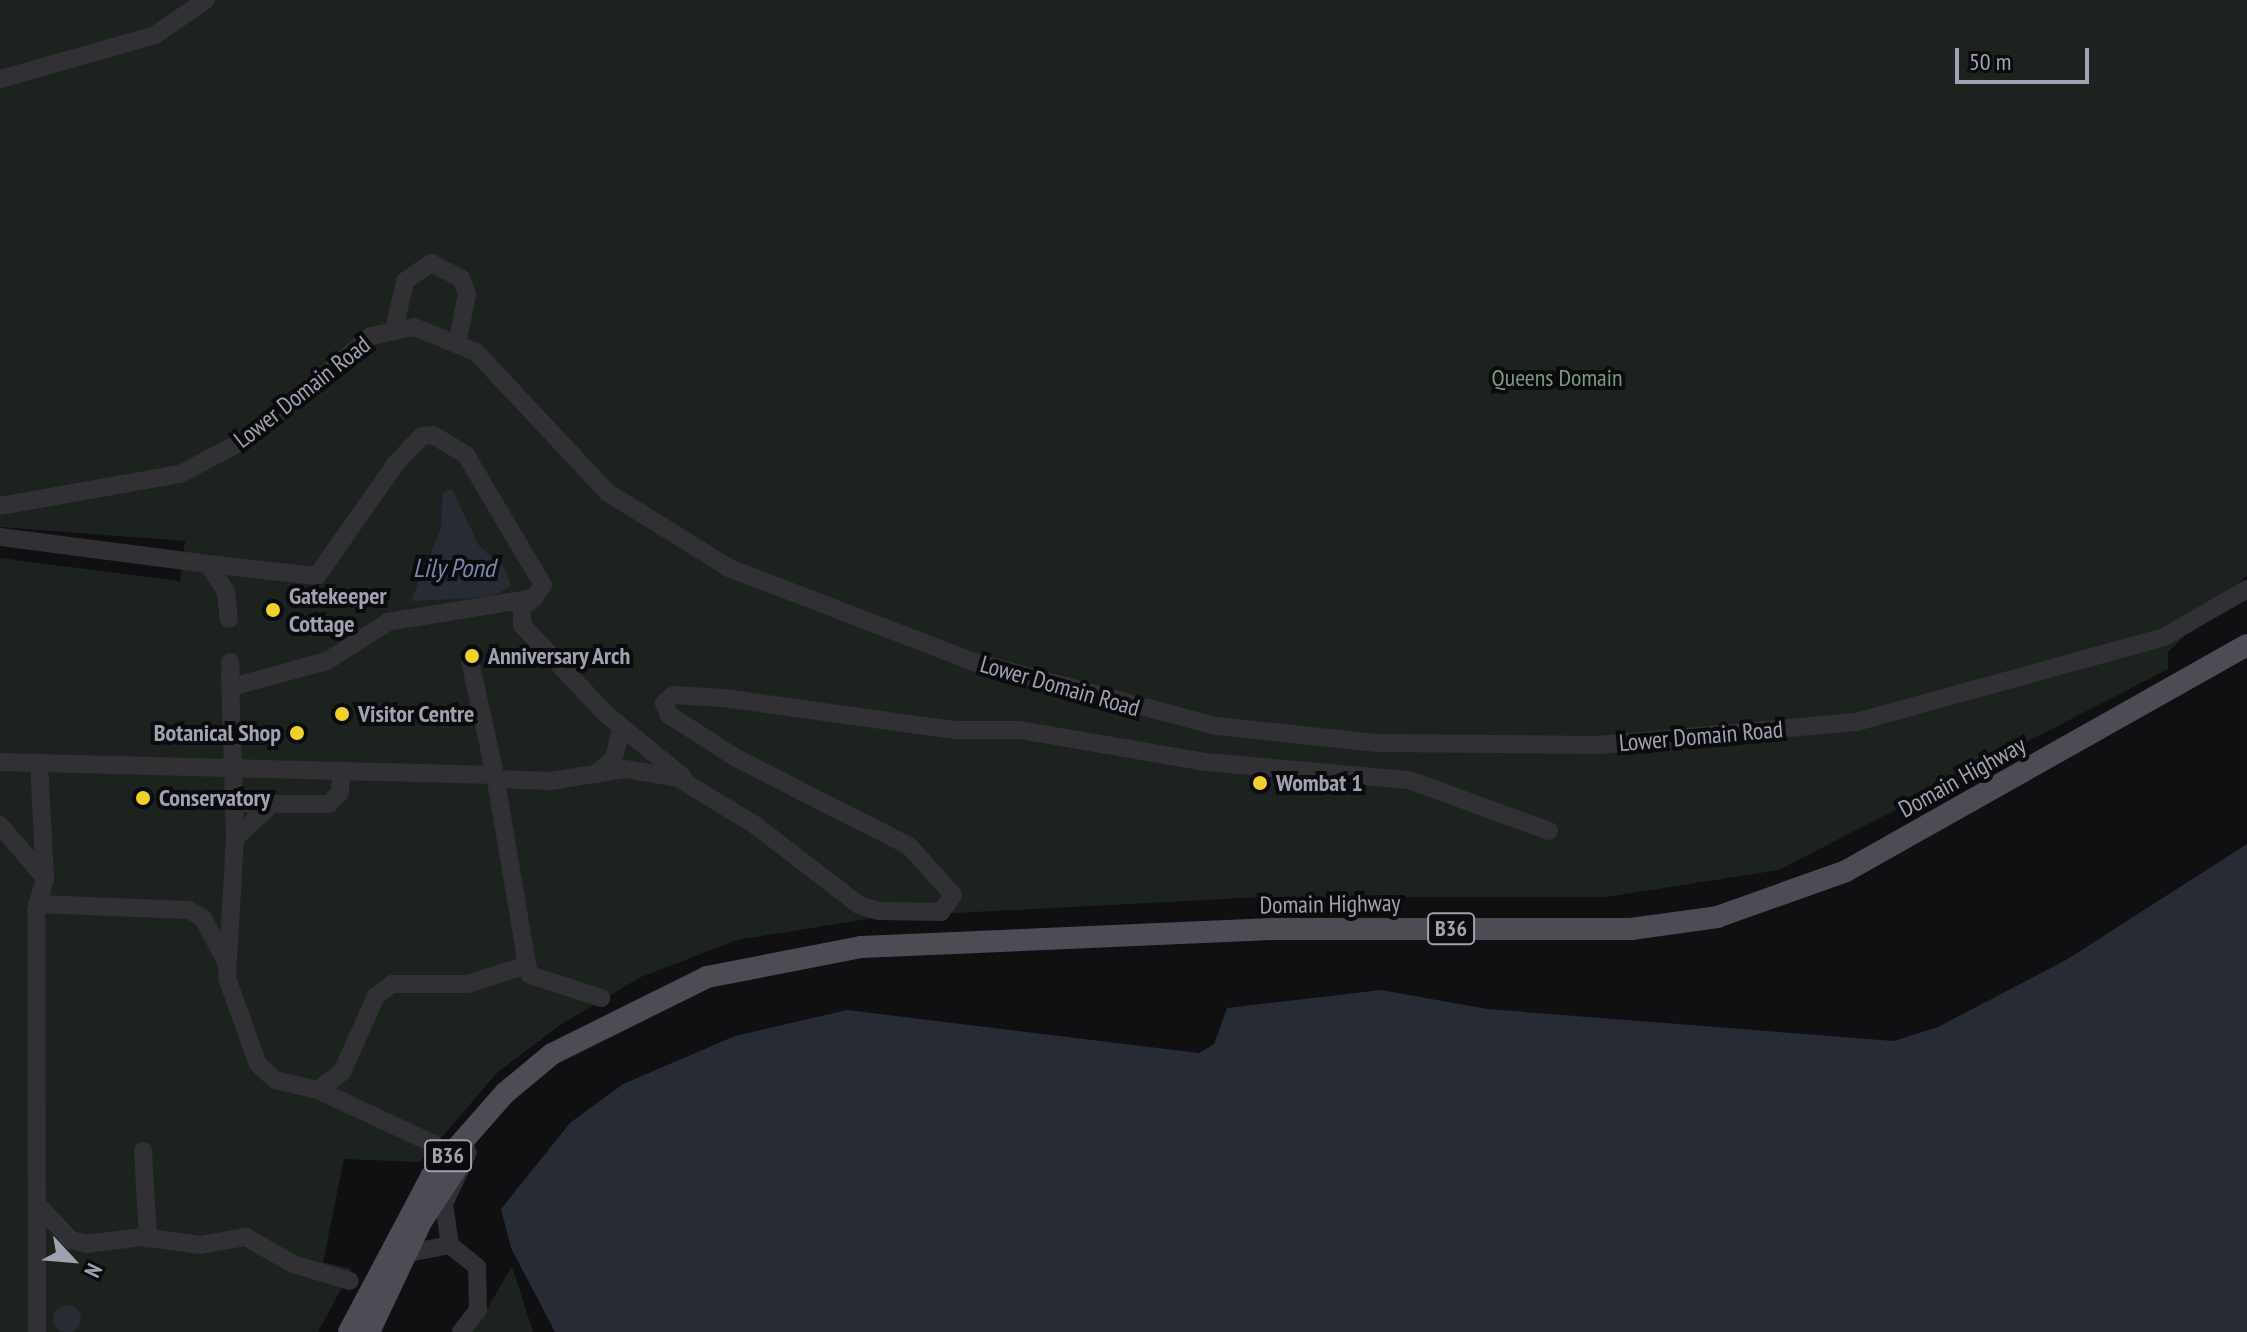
<!DOCTYPE html>
<html>
<head>
<meta charset="utf-8">
<style>
  body { margin:0 }
  #map { position:relative; width:2247px; height:1332px; overflow:hidden; background:#100f11; font-family:"PT Sans Narrow",sans-serif }
  div>[style] { position:absolute }
  [style*='--x'] { left:calc(var(--x)*1px); top:calc(var(--y)*1px); width:calc(var(--w)*1px); rotate:calc(var(--a)*1deg) }
  .green>* { inset:0; background:#1c231e }
  .water>* { inset:0; background:#262b34 }
  .round { border-radius:50% }
  .minor>* { height:18px; margin:-9px; padding:0 9px; transform-origin:9px; border-radius:9px; background:#313035 }
  .major>* { height:22px; margin:-11px; padding:0 11px; transform-origin:11px; border-radius:11px; background:#4c4d54 }
  .dots>* { width:22px; height:22px; translate:-50% -50%; box-sizing:border-box; border:4px solid #0b0a0c; border-radius:50% }
  span { translate:-50% -50%; white-space:nowrap; text-align:center; line-height:1.15; -webkit-text-stroke:8px #0b0a0c; paint-order:stroke }
  .shield-label span { padding:2px 6px; background:#0b0a0c; border:2px solid; border-radius:6px; -webkit-text-stroke-width:0 }
  .shield-label { font-size:22px; color:#a1a2b1; font-weight:700 }
  .park-label { font-size:24px; color:#779c81 }
  .street-label { font-size:24px; color:#a1a2b1 }
  .poi-label { font-size:24px; color:#a1a2b1; font-weight:700 }
  .left { translate:0 -50%; text-align:left }
  .right { translate:-100% -50%; text-align:right }
  .water-label { font-size:26px; color:#7789ad; font-style:italic }
  .north { position:absolute; left:32px; top:1220px; width:80px; height:80px; -webkit-text-stroke:6px #0b0a0c; paint-order:stroke; rotate:116deg; font-size:22px; font-weight:700; line-height:32px; text-align:center; color:#a1a2b1 }
  .north::after { content:''; display:block; margin:auto; width:28px; height:36px; background:#a1a2b1; clip-path:polygon(50% 0,100% 100%,50% 72%,0 100%) }
  .scale { position:absolute; left:1955px; top:48px; width:134px; height:36px; box-sizing:border-box; border:4px solid #a1a2b1; border-top:0; padding-left:10px; font-size:24px; line-height:28px; white-space:nowrap; color:#a1a2b1; -webkit-text-stroke:6px #0b0a0c; paint-order:stroke }
</style>
</head>
<body>
<div id="map">
  <div class="green">
    <i style="clip-path:polygon(0 0,2247px 0,2247px 575px,2168px 652px,2168px 669px,1779px 870px,1606px 897px,1262px 897px,880px 917px,737px 940px,641px 977px,560px 1025px,497px 1073px,420px 1162px,344px 1159px,323px 1262px,352px 1269px,318px 1332px,0 1332px,0 558px,180px 581px,185px 541px,0 527px)"></i>
    <i style="clip-path:polygon(512px 1266px,533px 1332px,470px 1332px,480px 1321px)"></i>
  </div>
  <div class="water">
    <i style="clip-path:polygon(452px 489px,479px 546px,503px 566px,511px 586px,491px 597px,411px 601px,441px 528px,443px 492px)"></i>
    <i style="clip-path:polygon(2247px 844px,2247px 1332px,555px 1332px,511px 1248px,501px 1209px,570px 1123px,623px 1084px,735px 1036px,847px 1010px,1199px 1053px,1214px 1044px,1227px 1008px,1381px 990px,1487px 1009px,1894px 1041px,1938px 1027px,2066px 960px)"></i>
    <i class="round" style="left:53px;top:1305px;width:28px;height:28px"></i>
  </div>
  <div class="minor">
    <i style="--x:0;--y:79;--w:161;--a:-15.8"></i>
    <i style="--x:155;--y:35;--w:62;--a:-34.5"></i>
    <i style="--x:394;--y:330;--w:50;--a:-77.3"></i>
    <i style="--x:405;--y:281;--w:32;--a:-35"></i>
    <i style="--x:431;--y:263;--w:34;--a:27"></i>
    <i style="--x:461;--y:278;--w:17;--a:69"></i>
    <i style="--x:467;--y:294;--w:47;--a:101.1"></i>
    <i style="--x:0;--y:506;--w:183;--a:-10.1"></i>
    <i style="--x:180;--y:474;--w:76;--a:-27.6"></i>
    <i style="--x:247;--y:439;--w:161;--a:-39.7"></i>
    <i style="--x:371;--y:336;--w:44;--a:-11.8"></i>
    <i style="--x:414;--y:327;--w:67;--a:22"></i>
    <i style="--x:476;--y:352;--w:192;--a:46.9"></i>
    <i style="--x:607;--y:492;--w:144;--a:31.9"></i>
    <i style="--x:729;--y:568;--w:262;--a:21"></i>
    <i style="--x:974;--y:662;--w:251;--a:14.8"></i>
    <i style="--x:1217;--y:726;--w:159;--a:6.1"></i>
    <i style="--x:1375;--y:743;--w:223;--a:0.5"></i>
    <i style="--x:1598;--y:745;--w:259;--a:-5.1"></i>
    <i style="--x:1856;--y:722;--w:320;--a:-15.4"></i>
    <i style="--x:2164;--y:637;--w:96;--a:-30"></i>
    <i style="--x:0;--y:537;--w:210;--a:7.4"></i>
    <i style="--x:208;--y:564;--w:33;--a:57"></i>
    <i style="--x:226;--y:592;--w:27;--a:84"></i>
    <i style="--x:208;--y:564;--w:110;--a:6.3"></i>
    <i style="--x:317;--y:576;--w:138;--a:-55"></i>
    <i style="--x:396;--y:463;--w:37;--a:-46"></i>
    <i style="--x:422;--y:436;--w:11;--a:-5"></i>
    <i style="--x:433;--y:435;--w:39;--a:31"></i>
    <i style="--x:466;--y:455;--w:151;--a:59.4"></i>
    <i style="--x:543;--y:585;--w:16;--a:125"></i>
    <i style="--x:534;--y:598;--w:148;--a:170.7"></i>
    <i style="--x:388;--y:622;--w:72;--a:147.4"></i>
    <i style="--x:327;--y:661;--w:99;--a:164.8"></i>
    <i style="--x:231;--y:687;--w:25;--a:-92"></i>
    <i style="--x:534;--y:598;--w:15;--a:143"></i>
    <i style="--x:522;--y:607;--w:18;--a:90"></i>
    <i style="--x:522;--y:625;--w:122;--a:46.7"></i>
    <i style="--x:606;--y:714;--w:99;--a:39.3"></i>
    <i style="--x:470;--y:661;--w:117;--a:77.6"></i>
    <i style="--x:230;--y:676;--w:162;--a:88.2"></i>
    <i style="--x:235;--y:838;--w:140;--a:93.3"></i>
    <i style="--x:227;--y:978;--w:91;--a:70.2"></i>
    <i style="--x:258;--y:1064;--w:23;--a:43"></i>
    <i style="--x:275;--y:1080;--w:44;--a:13.1"></i>
    <i style="--x:318;--y:1090;--w:128;--a:25"></i>
    <i style="--x:0;--y:762;--w:495;--a:1.5"></i>
    <i style="--x:495;--y:775;--w:193;--a:80.4"></i>
    <i style="--x:527;--y:965;--w:63;--a:162.4"></i>
    <i style="--x:467;--y:984;--w:75;--a:180"></i>
    <i style="--x:392;--y:984;--w:20;--a:143"></i>
    <i style="--x:376;--y:996;--w:83;--a:114.1"></i>
    <i style="--x:342;--y:1072;--w:30;--a:143"></i>
    <i style="--x:596;--y:774;--w:24;--a:-42"></i>
    <i style="--x:614;--y:758;--w:32;--a:-76"></i>
    <i style="--x:495;--y:779;--w:55;--a:2.1"></i>
    <i style="--x:550;--y:781;--w:77;--a:-9"></i>
    <i style="--x:626;--y:769;--w:53;--a:9.8"></i>
    <i style="--x:678;--y:778;--w:90;--a:31.4"></i>
    <i style="--x:755;--y:825;--w:131;--a:37.6"></i>
    <i style="--x:859;--y:905;--w:21;--a:17"></i>
    <i style="--x:879;--y:911;--w:62;--a:0.9"></i>
    <i style="--x:941;--y:912;--w:21;--a:-55"></i>
    <i style="--x:953;--y:895;--w:66;--a:-131.9"></i>
    <i style="--x:909;--y:846;--w:192;--a:-153"></i>
    <i style="--x:738;--y:759;--w:82;--a:-147.5"></i>
    <i style="--x:669;--y:715;--w:13;--a:-113"></i>
    <i style="--x:664;--y:703;--w:13;--a:-39"></i>
    <i style="--x:674;--y:695;--w:49;--a:3.5"></i>
    <i style="--x:723;--y:698;--w:234;--a:7.9"></i>
    <i style="--x:955;--y:730;--w:65;--a:0"></i>
    <i style="--x:1020;--y:730;--w:189;--a:9.8"></i>
    <i style="--x:1206;--y:762;--w:204;--a:5.1"></i>
    <i style="--x:1409;--y:780;--w:149;--a:20"></i>
    <i style="--x:234;--y:803;--w:38;--a:2"></i>
    <i style="--x:272;--y:804;--w:50;--a:137.4"></i>
    <i style="--x:272;--y:804;--w:57;--a:0"></i>
    <i style="--x:329;--y:804;--w:16;--a:-47"></i>
    <i style="--x:340;--y:792;--w:21;--a:-87"></i>
    <i style="--x:0;--y:825;--w:70;--a:49.7"></i>
    <i style="--x:37;--y:904;--w:152;--a:2.3"></i>
    <i style="--x:189;--y:910;--w:16;--a:30"></i>
    <i style="--x:203;--y:918;--w:52;--a:62.4"></i>
    <i style="--x:527;--y:965;--w:10;--a:73"></i>
    <i style="--x:530;--y:975;--w:75;--a:17.9"></i>
    <i style="--x:143;--y:1151;--w:88;--a:86.7"></i>
    <i style="--x:37;--y:1204;--w:50;--a:46.6"></i>
    <i style="--x:71;--y:1240;--w:16;--a:15"></i>
    <i style="--x:86;--y:1244;--w:57;--a:-7"></i>
    <i style="--x:143;--y:1237;--w:57;--a:8.1"></i>
    <i style="--x:199;--y:1245;--w:48;--a:-9.7"></i>
    <i style="--x:246;--y:1237;--w:54;--a:29.9"></i>
    <i style="--x:293;--y:1264;--w:59;--a:16.6"></i>
    <i style="--x:450;--y:1245;--w:41;--a:-98.3"></i>
    <i style="--x:444;--y:1204;--w:57;--a:-65.2"></i>
    <i style="--x:404;--y:1254;--w:47;--a:-11.1"></i>
    <i style="--x:450;--y:1245;--w:35;--a:39"></i>
    <i style="--x:477;--y:1267;--w:43;--a:88.7"></i>
    <i style="--x:478;--y:1310;--w:28;--a:128"></i>
    <i style="--x:37;--y:1332;--w:422;--a:-90.1"></i>
    <i style="--x:36;--y:910;--w:33;--a:-74"></i>
    <i style="--x:45;--y:878;--w:115;--a:-93"></i>
  </div>
  <div class="major">
    <i style="--x:349;--y:1332;--w:175;--a:-62.1"></i>
    <i style="--x:431;--y:1177;--w:112;--a:-48.6"></i>
    <i style="--x:505;--y:1093;--w:61;--a:-39.7"></i>
    <i style="--x:552;--y:1054;--w:173;--a:-26.4"></i>
    <i style="--x:707;--y:977;--w:157;--a:-11"></i>
    <i style="--x:861;--y:947;--w:414;--a:-2.5"></i>
    <i style="--x:1275;--y:929;--w:356;--a:0"></i>
    <i style="--x:1631;--y:929;--w:87;--a:-7.9"></i>
    <i style="--x:1717;--y:917;--w:137;--a:-19.6"></i>
    <i style="--x:1846;--y:871;--w:460;--a:-29.4"></i>
    <i style="--x:369;--y:1332;--w:122;--a:-64.7"></i>
    <i style="--x:421;--y:1222;--w:69;--a:-56.8"></i>
  </div>
  <div class="dots">
    <i style="left:273px;top:610px;background:#eed22a"></i>
    <i style="left:472px;top:656px;background:#eed22a"></i>
    <i style="left:342px;top:714px;background:#eed22a"></i>
    <i style="left:297px;top:733px;background:#eed22a"></i>
    <i style="left:1260px;top:783px;background:#eed22a"></i>
    <i style="left:143px;top:798px;background:#eed22a"></i>
  </div>
  <div class="shield-label">
    <span style="left:1451px;top:929px">B36</span>
    <span style="left:448px;top:1156px">B36</span>
  </div>
  <div class="park-label">
    <span style="left:1557px;top:378px">Queens Domain</span>
  </div>
  <div class="street-label">
    <span style="left:302px;top:392px;rotate:-38deg">Lower Domain Road</span>
    <span style="left:1060px;top:686px;rotate:16deg">Lower Domain Road</span>
    <span style="left:1701px;top:736px;rotate:-5deg">Lower Domain Road</span>
    <span style="left:1962px;top:777px;rotate:-29deg">Domain Highway</span>
    <span style="left:1330px;top:904px;rotate:-1deg">Domain Highway</span>
  </div>
  <div class="poi-label">
    <span class="left" style="left:289px;top:610px">Gatekeeper<br>Cottage</span>
    <span class="left" style="left:488px;top:656px">Anniversary Arch</span>
    <span class="left" style="left:358px;top:714px">Visitor Centre</span>
    <span class="right" style="left:281px;top:733px">Botanical Shop</span>
    <span class="left" style="left:1276px;top:783px">Wombat 1</span>
    <span class="left" style="left:159px;top:798px">Conservatory</span>
  </div>
  <div class="water-label">
    <span style="left:454px;top:568px">Lily Pond</span>
  </div>
  <div class="north">N</div>
  <div class="scale">50 m</div>
</div>
</body>
</html>
